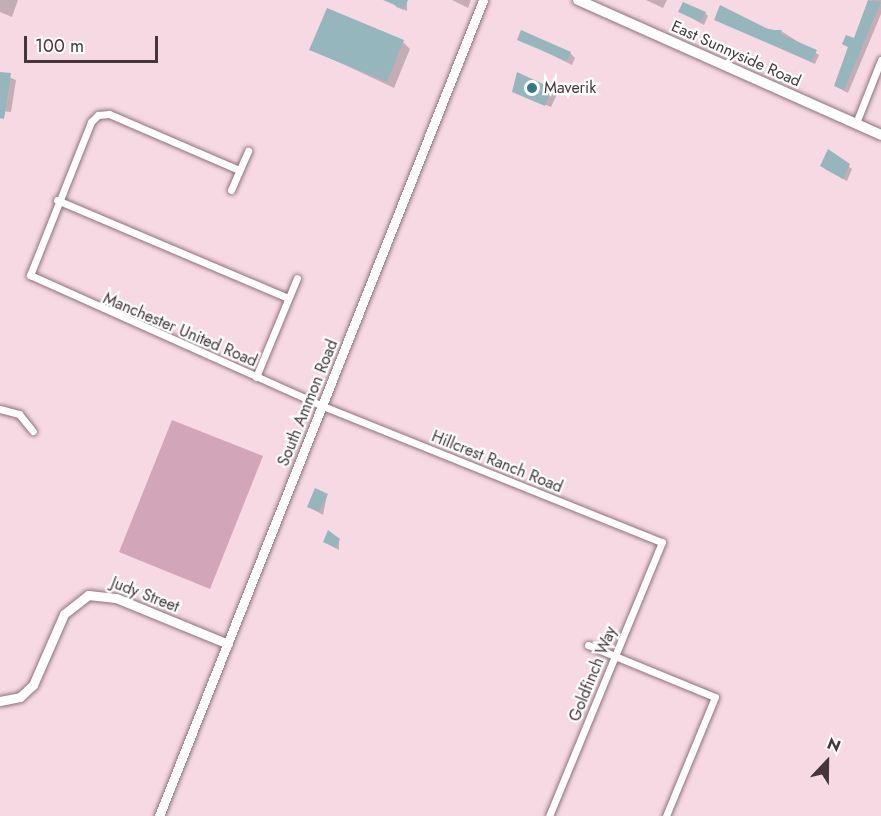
<!DOCTYPE html>
<html>
<head>
<meta charset="utf-8">
<style>
  body { margin:0 }
  #map { position:relative; width:881px; height:816px; overflow:hidden; background:#f7d9e4; font-family:Jost,sans-serif }
  div>[style] { position:absolute }
  [style*='--x'] { left:calc(var(--x)*1px); top:calc(var(--y)*1px); width:calc(var(--w)*1px); rotate:calc(var(--a)*1deg) }
  .green>* { inset:0; background:#d2a6b8 }
  .shadow>* { inset:0; background:#0003 }
  .building>* { inset:0; background:#96b6be }
  .roads { filter:drop-shadow(0 0 2px #8d727d) drop-shadow(0 0 2px #8d727d) }
  .minor>* { height:7px; margin:-3.5px; padding:0 3.5px; transform-origin:3.5px; border-radius:3.5px; background:#fff }
  .tertiary>* { height:9px; margin:-4.5px; padding:0 4.5px; transform-origin:4.5px; border-radius:4.5px; background:#fff }
  .secondary>* { height:10px; margin:-5px; padding:0 5px; transform-origin:5px; border-radius:5px; background:#fff }
  .dots>* { width:16px; height:16px; translate:-50% -50%; box-sizing:border-box; border:3px solid #fff; border-radius:50% }
  span { translate:-50% -50%; white-space:nowrap; text-align:center; line-height:1.15; -webkit-text-stroke:4.5px #fff; paint-order:stroke }
  .street-label { font-size:16px; color:#43373c }
  .poi-label { font-size:16px; color:#43373c }
  .left { translate:0 -50%; text-align:left }
  .north { position:absolute; left:797px; top:732px; width:60px; height:60px; -webkit-text-stroke:4px #fff; paint-order:stroke; rotate:22deg; font-size:16px; font-weight:700; line-height:24px; text-align:center; color:#43373c }
  .north::after { content:''; display:block; margin:auto; width:21px; height:27px; background:#43373c; clip-path:polygon(50% 0,100% 100%,50% 72%,0 100%) }
  .scale { position:absolute; left:24px; top:36px; width:134px; height:27px; box-sizing:border-box; border:3px solid #43373c; border-top:0; padding-left:8px; font-size:18px; line-height:21px; white-space:nowrap; color:#43373c; -webkit-text-stroke:4px #fff; paint-order:stroke }
</style>
</head>
<body>
<div id="map">
  <div class="green">
    <i style="clip-path:polygon(172px 420px,263px 456px,210px 589px,119px 552px)"></i>
  </div>
  <div class="shadow">
    <i style="clip-path:polygon(0 0,18px 0,12px 17px,0 12px)"></i>
    <i style="clip-path:polygon(394px 0,407px 1px,407px 11px,396px 7px)"></i>
    <i style="clip-path:polygon(452px 0,471px 0,468px 8px)"></i>
    <i style="clip-path:polygon(646px 0,667px 0,663px 8px)"></i>
    <i style="clip-path:polygon(871px 0,881px 0,881px 14px,848px 93px,835px 86px,849px 48px,844px 44px,855px 40px)"></i>
    <i style="clip-path:polygon(680px 12px,705px 13px,708px 16px,704px 25px)"></i>
    <i style="clip-path:polygon(716px 20px,781px 31px,819px 55px,815px 64px)"></i>
    <i style="clip-path:polygon(519px 39px,570px 53px,575px 58px,572px 65px)"></i>
    <i style="clip-path:polygon(403px 42px,410px 49px,394px 88px,311px 49px)"></i>
    <i style="clip-path:polygon(0 73px,16px 80px,11px 112px,0 111px)"></i>
    <i style="clip-path:polygon(552px 89px,557px 94px,551px 107px,514px 92px)"></i>
    <i style="clip-path:polygon(828px 151px,852px 169px,847px 181px,825px 169px)"></i>
    <i style="clip-path:polygon(327px 495px,323px 515px,309px 507px)"></i>
    <i style="clip-path:polygon(339px 540px,339px 550px,324px 542px)"></i>
  </div>
  <div class="building">
    <i style="clip-path:polygon(383px 0,408px 0,404px 9px)"></i>
    <i style="clip-path:polygon(868px 0,881px 2px,844px 90px,834px 86px,848px 47px,842px 44px,846px 35px,854px 38px)"></i>
    <i style="clip-path:polygon(683px 2px,706px 12px,701px 22px,678px 12px)"></i>
    <i style="clip-path:polygon(720px 5px,770px 30px,782px 30px,780px 34px,817px 50px,812px 62px,714px 20px)"></i>
    <i style="clip-path:polygon(327px 8px,404px 40px,387px 82px,309px 50px)"></i>
    <i style="clip-path:polygon(521px 30px,571px 52px,567px 61px,517px 40px)"></i>
    <i style="clip-path:polygon(0 72px,11px 73px,4px 119px,0 118px)"></i>
    <i style="clip-path:polygon(517px 72px,552px 88px,545px 106px,512px 92px)"></i>
    <i style="clip-path:polygon(828px 149px,850px 164px,843px 179px,820px 166px)"></i>
    <i style="clip-path:polygon(315px 488px,328px 494px,319px 512px,307px 507px)"></i>
    <i style="clip-path:polygon(328px 530px,340px 539px,336px 548px,323px 542px)"></i>
  </div>
  <div class="roads">
    <div class="minor">
      <i style="--x:856;--y:123;--w:68;--a:-68.4"></i>
      <i style="--x:239;--y:170;--w:142;--a:-156.7"></i>
      <i style="--x:109;--y:114;--w:11;--a:175"></i>
      <i style="--x:98;--y:115;--w:10;--a:135"></i>
      <i style="--x:91;--y:122;--w:165;--a:111.7"></i>
      <i style="--x:30;--y:275;--w:321;--a:24.1"></i>
      <i style="--x:323;--y:406;--w:365;--a:21.9"></i>
      <i style="--x:662;--y:542;--w:296;--a:112.4"></i>
      <i style="--x:231;--y:190;--w:43;--a:-66.4"></i>
      <i style="--x:57;--y:200;--w:251;--a:23"></i>
      <i style="--x:256;--y:377;--w:107;--a:-67.5"></i>
      <i style="--x:0;--y:409;--w:20;--a:15"></i>
      <i style="--x:19;--y:414;--w:22;--a:51"></i>
      <i style="--x:588;--y:645;--w:137;--a:22.3"></i>
      <i style="--x:715;--y:697;--w:129;--a:112.4"></i>
    </div>
    <div class="tertiary">
      <i style="--x:0;--y:701;--w:20;--a:-11"></i>
      <i style="--x:20;--y:697;--w:18;--a:-43"></i>
      <i style="--x:33;--y:685;--w:77;--a:-66.4"></i>
      <i style="--x:64;--y:614;--w:31;--a:-38"></i>
      <i style="--x:88;--y:595;--w:28;--a:6"></i>
      <i style="--x:116;--y:598;--w:121;--a:22.3"></i>
      <i style="--x:159;--y:816;--w:878;--a:-68.34"></i>
    </div>
    <div class="secondary">
      <i style="--x:578;--y:0;--w:332;--a:24"></i>
    </div>
  </div>
  <div class="dots">
    <i style="left:532px;top:88px;background:#347987"></i>
  </div>
  <div class="street-label">
    <span style="left:736px;top:54px;rotate:24deg">East Sunnyside Road</span>
    <span style="left:180px;top:330px;rotate:23deg">Manchester United Road</span>
    <span style="left:308px;top:403px;rotate:-68deg">South Ammon Road</span>
    <span style="left:497px;top:462px;rotate:22deg">Hillcrest Ranch Road</span>
    <span style="left:145px;top:595px;rotate:21deg">Judy Street</span>
    <span style="left:593px;top:674px;rotate:-68deg">Goldfinch Way</span>
  </div>
  <div class="poi-label">
    <span class="left" style="left:544px;top:88px">Maverik</span>
  </div>
  <div class="north">N</div>
  <div class="scale">100 m</div>
</div>
</body>
</html>
